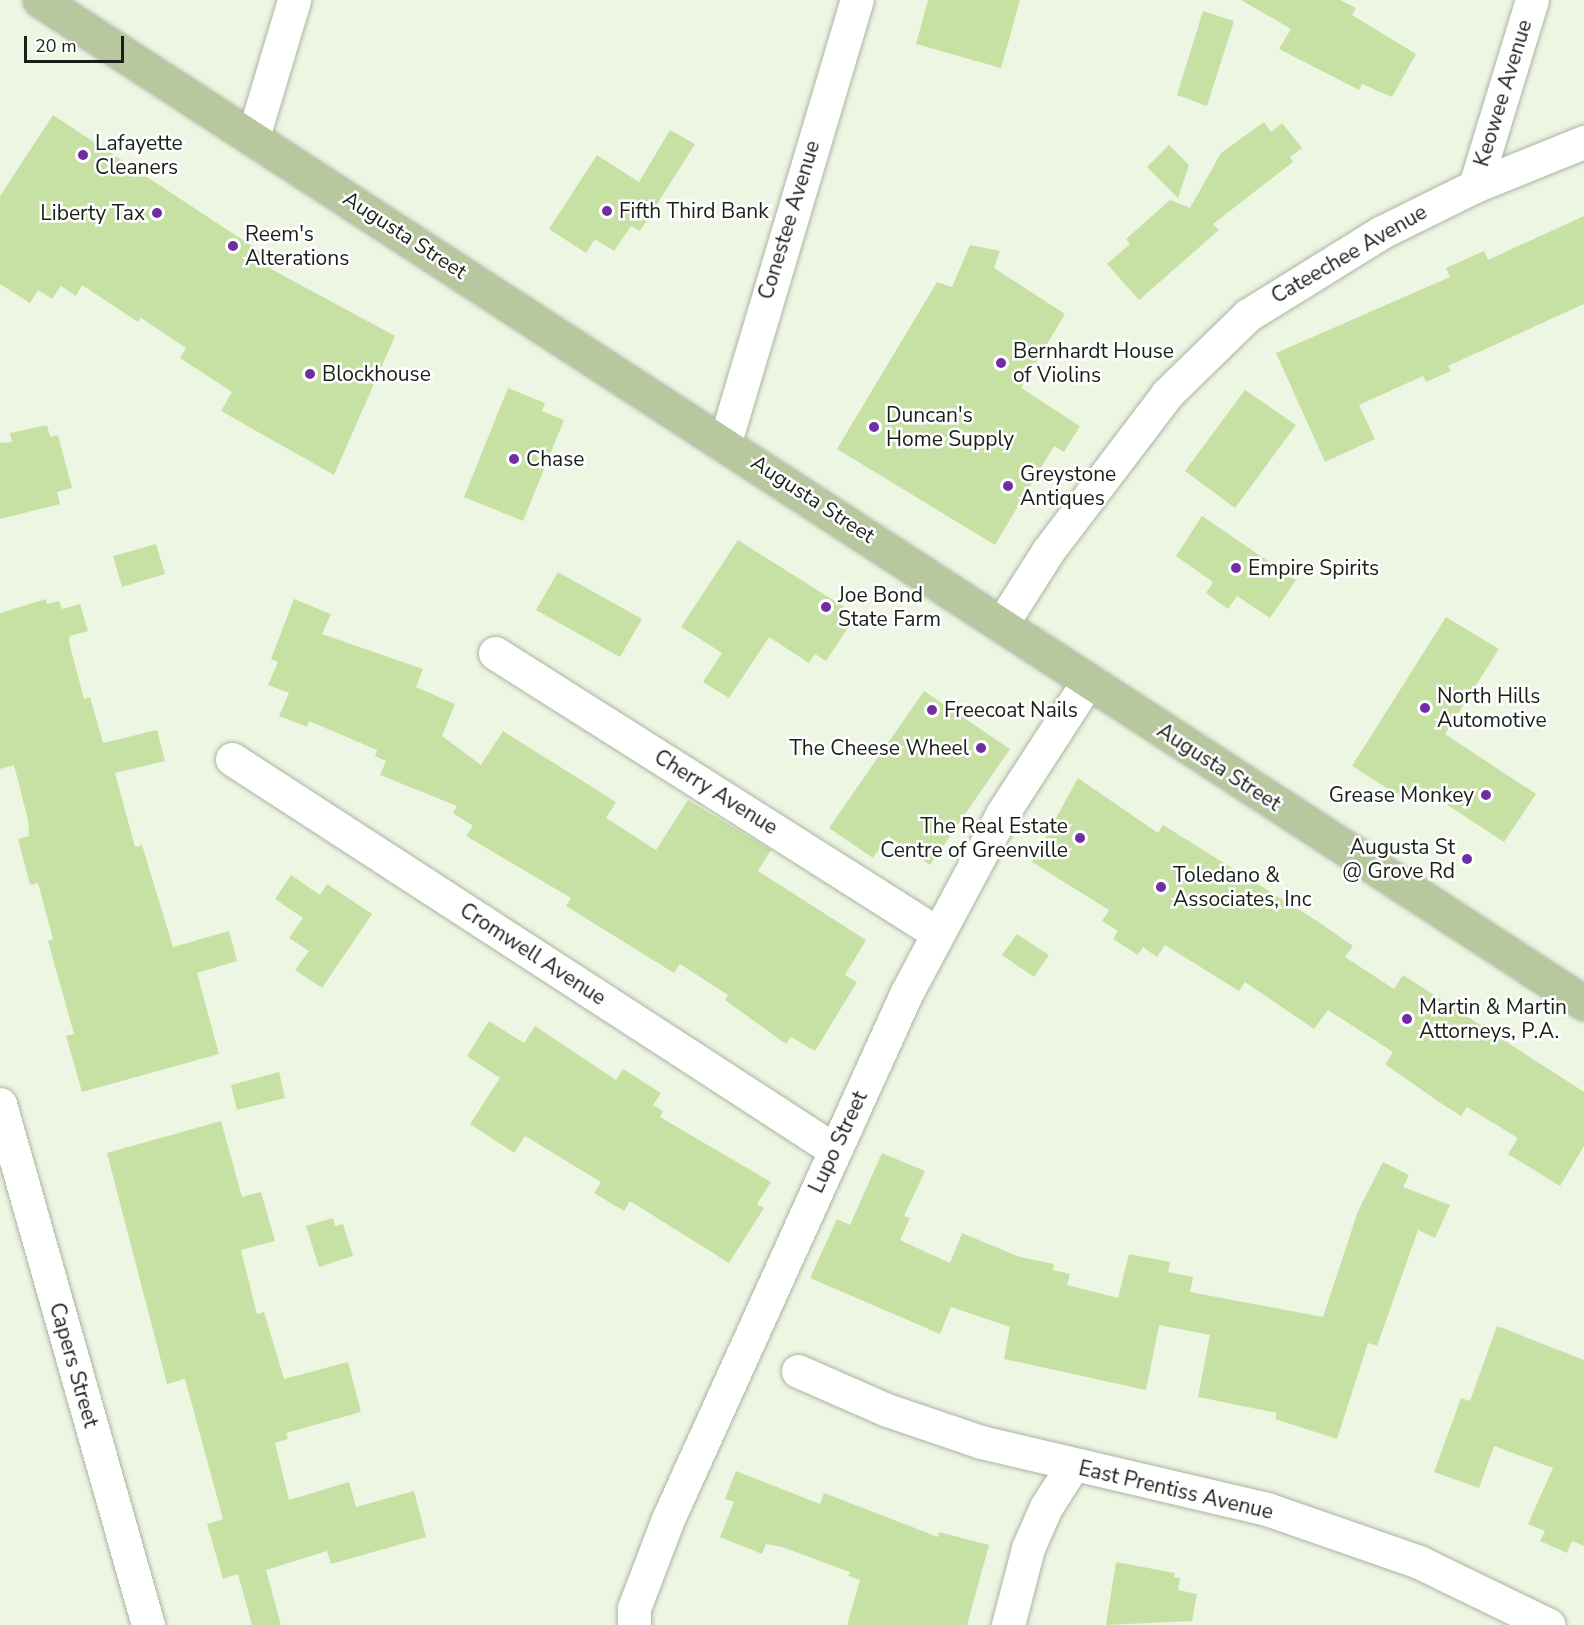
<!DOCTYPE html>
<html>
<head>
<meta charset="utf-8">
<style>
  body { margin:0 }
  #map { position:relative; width:1584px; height:1625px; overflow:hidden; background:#edf6e2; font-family:"Nunito Sans",sans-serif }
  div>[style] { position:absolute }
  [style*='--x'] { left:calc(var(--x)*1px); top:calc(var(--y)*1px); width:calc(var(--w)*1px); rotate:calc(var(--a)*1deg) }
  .building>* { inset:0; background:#c7e1a4 }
  .roads { filter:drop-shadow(0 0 2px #acb4a2) drop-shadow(0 0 2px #acb4a2) }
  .minor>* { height:33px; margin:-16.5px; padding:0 16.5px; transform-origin:16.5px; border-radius:16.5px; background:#fff }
  .major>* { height:33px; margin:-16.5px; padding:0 16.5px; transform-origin:16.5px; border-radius:16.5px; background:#b8c89e }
  .dots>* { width:16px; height:16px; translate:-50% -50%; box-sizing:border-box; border:3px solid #fff; border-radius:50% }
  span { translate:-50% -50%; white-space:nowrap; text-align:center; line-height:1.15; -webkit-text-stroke:5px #fff; paint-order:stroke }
  .street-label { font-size:21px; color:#1c1f18 }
  .poi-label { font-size:21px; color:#1c1f18 }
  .left { translate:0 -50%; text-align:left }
  .right { translate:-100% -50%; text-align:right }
  .scale { position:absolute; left:24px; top:36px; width:100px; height:27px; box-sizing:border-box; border:3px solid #1c1f18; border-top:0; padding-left:8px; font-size:18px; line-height:21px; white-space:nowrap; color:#1c1f18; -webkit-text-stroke:4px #fff; paint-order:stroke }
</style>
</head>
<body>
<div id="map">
  <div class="building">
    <i style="clip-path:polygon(928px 0,1020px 0,1001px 68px,916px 44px)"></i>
    <i style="clip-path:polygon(1241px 0,1340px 0,1356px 8px,1352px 15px,1416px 54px,1392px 97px,1362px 84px,1359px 90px,1279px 49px,1291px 29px)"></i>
    <i style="clip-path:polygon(1203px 11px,1234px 21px,1207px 106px,1177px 95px)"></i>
    <i style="clip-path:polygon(53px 115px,276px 262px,271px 269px,395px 336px,334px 475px,221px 411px,232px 392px,180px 358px,186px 348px,141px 318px,138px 322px,82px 285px,76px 296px,61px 286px,52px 299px,38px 290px,30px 303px,0 284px,0 196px)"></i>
    <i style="clip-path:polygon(1264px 122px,1271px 132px,1282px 123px,1302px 148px,1290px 157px,1293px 162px,1213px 224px,1219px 230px,1139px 300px,1107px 264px,1130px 244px,1126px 239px,1170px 200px,1190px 208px,1221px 153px)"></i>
    <i style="clip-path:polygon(670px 130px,695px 144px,640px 231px,631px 226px,614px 251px,595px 239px,586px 253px,549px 229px,597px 155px,639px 182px)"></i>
    <i style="clip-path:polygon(1169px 145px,1189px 165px,1178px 198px,1147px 167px)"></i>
    <i style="clip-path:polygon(1584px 216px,1584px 304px,1448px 366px,1451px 371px,1426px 382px,1423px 376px,1359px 405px,1375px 439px,1325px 462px,1276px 353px,1450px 277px,1446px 268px,1484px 251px,1488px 260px)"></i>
    <i style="clip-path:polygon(970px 245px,1000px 251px,994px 268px,1065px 314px,1021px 388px,1080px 426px,1064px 452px,1054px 446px,995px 545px,837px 449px,937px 282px,952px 287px)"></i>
    <i style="clip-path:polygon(508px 388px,545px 403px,542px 411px,564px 420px,523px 521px,464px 497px)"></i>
    <i style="clip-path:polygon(1245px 390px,1296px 425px,1235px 508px,1185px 471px)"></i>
    <i style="clip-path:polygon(47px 425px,50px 437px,58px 435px,72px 488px,57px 492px,60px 504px,0 519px,0 443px,12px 442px,10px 433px)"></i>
    <i style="clip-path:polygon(1202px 516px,1296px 580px,1270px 618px,1237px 596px,1228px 609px,1206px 593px,1213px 582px,1176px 556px)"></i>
    <i style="clip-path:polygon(738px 540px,844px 607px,839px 615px,851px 623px,826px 661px,815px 654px,809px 663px,769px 637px,729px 698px,703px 682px,722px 653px,681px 627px)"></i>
    <i style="clip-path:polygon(156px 544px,165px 574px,122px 587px,113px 556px)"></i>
    <i style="clip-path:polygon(558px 572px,642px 619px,620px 657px,536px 610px)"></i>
    <i style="clip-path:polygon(46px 599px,47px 604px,59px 601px,62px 609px,80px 604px,88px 631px,70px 636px,69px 642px,84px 699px,90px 697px,103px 743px,157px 730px,165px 761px,115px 773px,135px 847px,142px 845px,173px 947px,229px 931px,237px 961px,197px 973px,219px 1054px,82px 1092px,66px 1036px,74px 1034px,48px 941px,53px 939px,38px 883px,30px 885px,18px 839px,29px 836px,28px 820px,14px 765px,0 769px,0 613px)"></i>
    <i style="clip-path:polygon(294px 599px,331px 614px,322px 634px,423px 669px,416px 687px,455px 704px,442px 736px,481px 765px,503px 731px,616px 802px,606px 818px,656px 850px,688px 800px,771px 850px,758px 871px,866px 940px,845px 975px,857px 982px,815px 1051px,791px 1037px,786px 1044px,725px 1000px,728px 995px,680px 964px,674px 973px,566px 906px,571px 898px,466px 836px,473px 826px,453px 813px,457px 806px,380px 775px,386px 761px,375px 756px,377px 750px,309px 721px,307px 727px,279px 716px,289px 693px,268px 685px,278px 662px,271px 659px)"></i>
    <i style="clip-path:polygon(1446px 617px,1499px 649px,1445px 734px,1536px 794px,1504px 842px,1414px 783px,1404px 799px,1352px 766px)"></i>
    <i style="clip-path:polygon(924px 691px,1010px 749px,930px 865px,888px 836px,873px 858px,829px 828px)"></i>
    <i style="clip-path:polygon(1078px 778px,1158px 833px,1163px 825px,1317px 921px,1353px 946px,1345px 957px,1394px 989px,1403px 975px,1584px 1092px,1584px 1146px,1560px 1186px,1508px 1154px,1518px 1138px,1467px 1107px,1461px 1116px,1439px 1102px,1385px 1064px,1393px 1052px,1328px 1010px,1314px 1029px,1245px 982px,1239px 991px,1165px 945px,1157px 957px,1143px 947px,1138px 955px,1113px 939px,1118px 931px,1102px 921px,1109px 910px,1032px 862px)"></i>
    <i style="clip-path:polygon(291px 875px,320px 895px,327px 884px,372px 914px,322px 988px,295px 970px,309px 951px,289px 938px,303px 918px,275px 899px)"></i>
    <i style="clip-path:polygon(1017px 934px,1049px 955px,1034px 977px,1002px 955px)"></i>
    <i style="clip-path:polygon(489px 1021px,524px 1043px,535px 1026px,616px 1080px,623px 1069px,661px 1093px,653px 1105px,663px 1111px,660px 1117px,771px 1182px,757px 1204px,764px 1208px,729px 1263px,630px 1201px,624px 1211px,594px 1193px,601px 1182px,525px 1136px,514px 1153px,470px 1124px,500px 1078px,467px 1056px)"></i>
    <i style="clip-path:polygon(279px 1072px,285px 1098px,237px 1110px,231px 1085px)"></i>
    <i style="clip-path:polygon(221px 1121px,242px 1197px,261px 1192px,275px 1241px,241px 1250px,257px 1314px,264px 1312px,284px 1379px,348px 1362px,361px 1412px,286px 1433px,288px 1439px,275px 1443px,289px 1500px,349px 1482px,356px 1507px,414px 1491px,426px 1537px,331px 1564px,327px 1551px,266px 1570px,281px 1625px,252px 1625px,238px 1574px,223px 1579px,207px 1524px,223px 1519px,185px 1379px,167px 1384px,107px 1153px)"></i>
    <i style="clip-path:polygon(882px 1153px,925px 1171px,904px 1216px,910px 1218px,900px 1240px,950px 1263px,962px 1233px,1020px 1257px,1054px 1264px,1053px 1270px,1070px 1274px,1067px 1285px,1118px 1298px,1129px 1254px,1170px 1262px,1168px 1272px,1193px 1277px,1190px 1292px,1323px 1317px,1358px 1211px,1383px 1162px,1409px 1175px,1403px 1187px,1450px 1205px,1435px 1238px,1418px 1230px,1377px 1346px,1368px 1343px,1337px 1439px,1275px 1419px,1277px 1413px,1198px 1397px,1210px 1335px,1159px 1325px,1146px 1390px,1004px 1359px,1010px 1327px,951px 1307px,940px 1334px,810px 1278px,837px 1219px,850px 1225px)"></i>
    <i style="clip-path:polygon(333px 1218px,335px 1226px,343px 1224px,353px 1256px,319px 1267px,306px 1226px)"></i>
    <i style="clip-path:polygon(1497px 1326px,1584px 1360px,1584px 1546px,1572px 1541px,1567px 1553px,1540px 1541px,1545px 1531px,1528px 1524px,1553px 1468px,1494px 1446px,1479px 1488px,1434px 1472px,1461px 1398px,1470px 1401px)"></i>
    <i style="clip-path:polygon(736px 1471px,820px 1504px,824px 1493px,938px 1537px,939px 1532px,989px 1545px,967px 1625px,847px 1625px,860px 1580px,848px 1576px,850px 1572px,782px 1547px,766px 1544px,762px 1554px,720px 1537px,734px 1502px,725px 1499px)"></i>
    <i style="clip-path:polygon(1116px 1562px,1175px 1573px,1174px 1577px,1180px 1578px,1178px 1590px,1197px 1594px,1192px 1621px,1106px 1625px)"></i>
  </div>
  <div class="roads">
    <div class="minor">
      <i style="--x:253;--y:137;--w:143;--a:-73.3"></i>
      <i style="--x:1475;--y:186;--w:195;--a:-73"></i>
      <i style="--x:725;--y:442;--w:461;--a:-73.4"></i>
      <i style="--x:1003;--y:622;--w:84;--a:-57.6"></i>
      <i style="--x:1048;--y:551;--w:197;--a:-52.8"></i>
      <i style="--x:1167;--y:394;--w:113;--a:-44.3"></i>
      <i style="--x:1248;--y:315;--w:155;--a:-31.8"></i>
      <i style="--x:1380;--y:233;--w:106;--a:-26.3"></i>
      <i style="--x:1475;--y:186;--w:118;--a:-22"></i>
      <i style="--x:495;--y:653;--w:523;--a:32.35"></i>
      <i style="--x:232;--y:759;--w:716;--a:32.98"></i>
      <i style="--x:0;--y:1104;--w:542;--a:74.14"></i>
      <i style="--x:798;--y:1371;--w:97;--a:23.7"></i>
      <i style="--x:887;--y:1410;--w:99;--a:18.8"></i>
      <i style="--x:981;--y:1442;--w:294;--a:13.2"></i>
      <i style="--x:1267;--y:1509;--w:161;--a:19.2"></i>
      <i style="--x:1419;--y:1562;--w:144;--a:25.9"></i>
      <i style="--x:634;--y:1625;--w:17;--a:-90"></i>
      <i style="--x:634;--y:1608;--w:95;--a:-69.1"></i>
      <i style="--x:668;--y:1519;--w:576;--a:-65.61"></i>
      <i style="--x:906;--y:994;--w:204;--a:-61.9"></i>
      <i style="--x:1002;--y:814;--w:158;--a:-57.1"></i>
      <i style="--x:1008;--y:1625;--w:80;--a:-75.4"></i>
      <i style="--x:1028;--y:1548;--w:45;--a:-66.3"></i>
      <i style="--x:1046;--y:1507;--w:50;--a:-57.3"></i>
    </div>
    <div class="major">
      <i style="--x:40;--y:0;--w:1841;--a:33.01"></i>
    </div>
  </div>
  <div class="dots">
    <i style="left:83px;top:155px;background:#712ea2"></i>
    <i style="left:607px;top:211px;background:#712ea2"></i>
    <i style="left:157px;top:213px;background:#712ea2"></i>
    <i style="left:233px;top:246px;background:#712ea2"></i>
    <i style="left:1001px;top:363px;background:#712ea2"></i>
    <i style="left:310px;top:374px;background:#712ea2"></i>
    <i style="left:874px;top:427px;background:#712ea2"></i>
    <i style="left:514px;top:459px;background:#712ea2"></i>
    <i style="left:1008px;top:486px;background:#712ea2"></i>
    <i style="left:1236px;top:568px;background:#712ea2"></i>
    <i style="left:826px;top:607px;background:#712ea2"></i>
    <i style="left:1425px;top:708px;background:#712ea2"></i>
    <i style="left:932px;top:710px;background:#712ea2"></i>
    <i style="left:981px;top:748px;background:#712ea2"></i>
    <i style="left:1486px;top:795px;background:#712ea2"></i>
    <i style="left:1080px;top:838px;background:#712ea2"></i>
    <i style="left:1467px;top:859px;background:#712ea2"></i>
    <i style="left:1161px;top:887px;background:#712ea2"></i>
    <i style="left:1407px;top:1019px;background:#712ea2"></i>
  </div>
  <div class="street-label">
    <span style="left:1503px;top:93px;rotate:-73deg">Keowee Avenue</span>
    <span style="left:789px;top:220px;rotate:-73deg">Conestee Avenue</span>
    <span style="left:405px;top:235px;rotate:33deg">Augusta Street</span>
    <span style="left:1349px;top:254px;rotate:-30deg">Cateechee Avenue</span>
    <span style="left:813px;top:499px;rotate:33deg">Augusta Street</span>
    <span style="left:1219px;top:767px;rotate:33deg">Augusta Street</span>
    <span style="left:716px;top:792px;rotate:32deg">Cherry Avenue</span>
    <span style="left:533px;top:954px;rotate:33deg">Cromwell Avenue</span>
    <span style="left:838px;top:1142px;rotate:-65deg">Lupo Street</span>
    <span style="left:74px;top:1365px;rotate:74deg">Capers Street</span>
    <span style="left:1176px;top:1490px;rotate:13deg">East Prentiss Avenue</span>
  </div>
  <div class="poi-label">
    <span class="left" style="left:95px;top:155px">Lafayette<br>Cleaners</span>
    <span class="left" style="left:619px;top:211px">Fifth Third Bank</span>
    <span class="right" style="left:145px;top:213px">Liberty Tax</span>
    <span class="left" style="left:245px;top:246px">Reem's<br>Alterations</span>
    <span class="left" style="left:1013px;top:363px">Bernhardt House<br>of Violins</span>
    <span class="left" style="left:322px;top:374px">Blockhouse</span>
    <span class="left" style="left:886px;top:427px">Duncan's<br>Home Supply</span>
    <span class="left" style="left:526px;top:459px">Chase</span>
    <span class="left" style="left:1020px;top:486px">Greystone<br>Antiques</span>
    <span class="left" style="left:1248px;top:568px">Empire Spirits</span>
    <span class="left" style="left:838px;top:607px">Joe Bond<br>State Farm</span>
    <span class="left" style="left:1437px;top:708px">North Hills<br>Automotive</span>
    <span class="left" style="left:944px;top:710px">Freecoat Nails</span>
    <span class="right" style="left:969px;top:748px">The Cheese Wheel</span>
    <span class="right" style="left:1474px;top:795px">Grease Monkey</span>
    <span class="right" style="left:1068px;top:838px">The Real Estate<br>Centre of Greenville</span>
    <span class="right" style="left:1455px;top:859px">Augusta St<br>@ Grove Rd</span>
    <span class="left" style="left:1173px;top:887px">Toledano &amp;<br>Associates, Inc</span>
    <span class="left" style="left:1419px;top:1019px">Martin &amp; Martin<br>Attorneys, P.A.</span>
  </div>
  <div class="scale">20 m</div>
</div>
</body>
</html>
